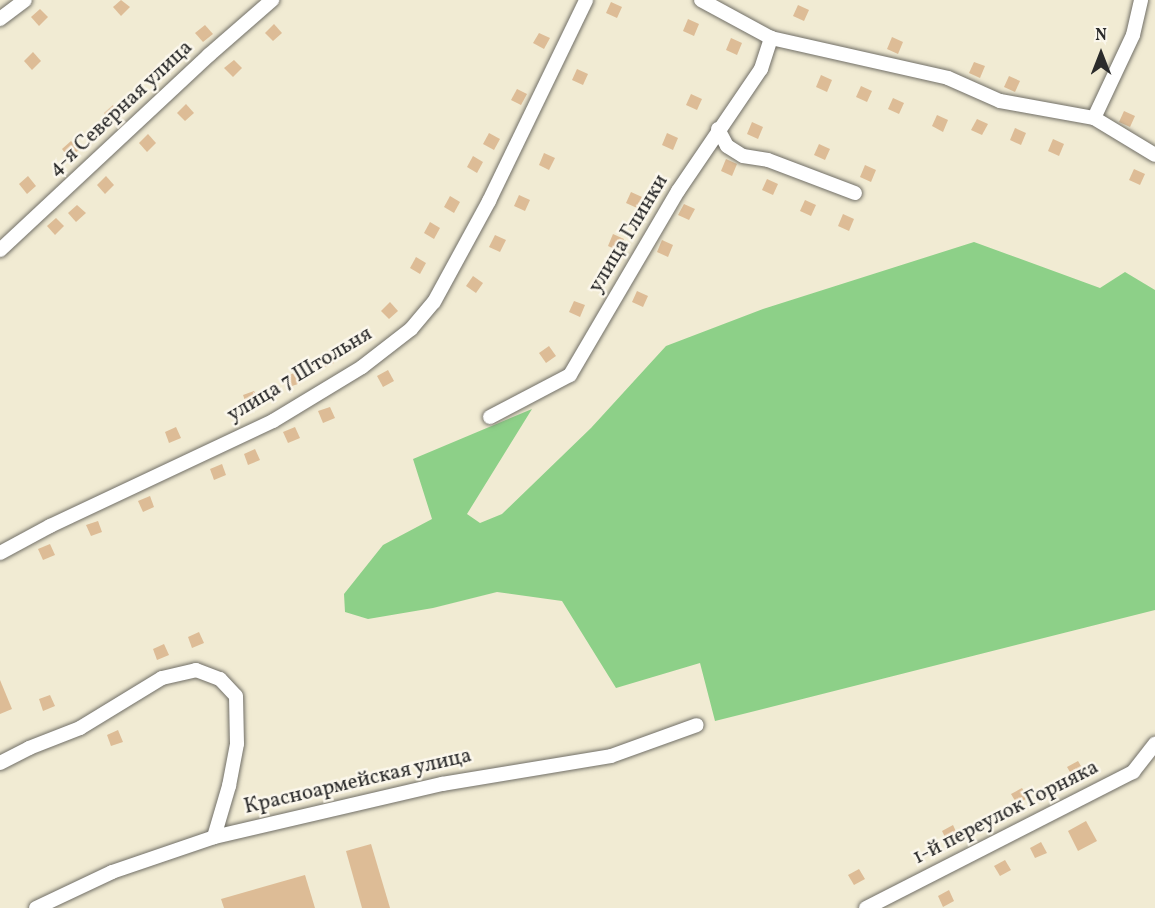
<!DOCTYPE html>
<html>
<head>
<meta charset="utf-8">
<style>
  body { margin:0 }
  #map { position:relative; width:1155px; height:908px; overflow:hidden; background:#f1ebd3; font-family:Vollkorn,serif }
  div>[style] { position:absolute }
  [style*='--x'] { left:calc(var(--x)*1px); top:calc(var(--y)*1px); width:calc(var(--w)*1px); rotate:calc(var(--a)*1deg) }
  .green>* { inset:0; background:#8dd088 }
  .building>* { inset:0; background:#ddbc96 }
  .roads { filter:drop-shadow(0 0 2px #706e66) drop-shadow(0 0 2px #706e66) }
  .minor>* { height:14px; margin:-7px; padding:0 7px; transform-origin:7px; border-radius:7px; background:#fff }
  span { translate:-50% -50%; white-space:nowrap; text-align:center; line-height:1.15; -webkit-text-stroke:5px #fbf7ec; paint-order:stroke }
  .street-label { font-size:21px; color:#2b2b2b }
  .north { position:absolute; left:1071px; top:24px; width:60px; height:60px; -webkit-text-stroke:4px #fbf7ec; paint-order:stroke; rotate:0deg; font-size:16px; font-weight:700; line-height:24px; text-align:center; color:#2b2b2b }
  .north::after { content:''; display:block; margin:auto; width:21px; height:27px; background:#2b2b2b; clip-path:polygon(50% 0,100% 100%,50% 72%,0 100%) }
</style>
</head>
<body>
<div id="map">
  <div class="green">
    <i style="clip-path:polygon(974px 242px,1100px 288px,1125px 272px,1155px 290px,1155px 610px,715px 721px,700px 663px,616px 688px,562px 601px,497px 592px,433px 608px,368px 619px,345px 612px,344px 594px,383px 545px,432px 519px,413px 459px,532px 409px,467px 514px,480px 523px,502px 514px,591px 428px,666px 346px,763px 309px)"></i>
  </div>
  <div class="building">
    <i style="clip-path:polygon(121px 0,130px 7px,121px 16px,113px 7px)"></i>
    <i style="clip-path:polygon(611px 2px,622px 7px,617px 18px,606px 13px)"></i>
    <i style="clip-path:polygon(798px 5px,809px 10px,804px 21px,793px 16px)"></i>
    <i style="clip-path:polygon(40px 9px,48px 17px,39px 26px,31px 17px)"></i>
    <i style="clip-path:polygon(688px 19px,699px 24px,694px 36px,683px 31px)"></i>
    <i style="clip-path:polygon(274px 24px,282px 33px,273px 41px,265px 33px)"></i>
    <i style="clip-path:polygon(205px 25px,213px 34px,203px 42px,195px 33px)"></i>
    <i style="clip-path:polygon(539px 33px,550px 38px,544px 49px,533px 43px)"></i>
    <i style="clip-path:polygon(892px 37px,903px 42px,898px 54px,887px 49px)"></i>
    <i style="clip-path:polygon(731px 38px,742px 43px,737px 55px,726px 50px)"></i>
    <i style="clip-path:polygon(33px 52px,41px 61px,32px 70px,24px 61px)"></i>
    <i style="clip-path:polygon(234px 60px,242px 68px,233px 77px,224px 68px)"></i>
    <i style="clip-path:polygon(974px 62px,985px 66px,980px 78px,969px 73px)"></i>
    <i style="clip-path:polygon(159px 64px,167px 73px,157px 81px,149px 72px)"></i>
    <i style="clip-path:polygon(577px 69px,588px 74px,583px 85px,572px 80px)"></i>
    <i style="clip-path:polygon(821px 75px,832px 80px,827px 92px,816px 87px)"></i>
    <i style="clip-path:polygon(1009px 76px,1020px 81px,1015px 92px,1004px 87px)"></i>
    <i style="clip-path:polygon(861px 86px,872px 91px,867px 102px,856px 97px)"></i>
    <i style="clip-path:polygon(517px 89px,527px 94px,521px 105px,511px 100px)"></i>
    <i style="clip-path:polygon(691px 94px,702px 99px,697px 110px,686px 105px)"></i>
    <i style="clip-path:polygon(893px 98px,904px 103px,899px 114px,888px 109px)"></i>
    <i style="clip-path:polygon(186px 104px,194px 113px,185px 121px,177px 113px)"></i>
    <i style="clip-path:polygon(113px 105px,121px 114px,111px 122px,104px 113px)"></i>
    <i style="clip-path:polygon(1124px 111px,1135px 116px,1130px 127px,1119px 122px)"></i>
    <i style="clip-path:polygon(937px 115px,948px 120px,943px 132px,932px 126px)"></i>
    <i style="clip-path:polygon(977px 119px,988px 124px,982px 135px,971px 130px)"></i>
    <i style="clip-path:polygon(752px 122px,763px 127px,758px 139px,747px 134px)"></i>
    <i style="clip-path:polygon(1015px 128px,1026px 133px,1021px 145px,1010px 140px)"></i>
    <i style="clip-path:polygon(489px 133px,500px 139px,494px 150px,483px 144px)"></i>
    <i style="clip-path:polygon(667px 133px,678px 138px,673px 150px,662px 145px)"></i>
    <i style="clip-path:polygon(148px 134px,156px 143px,147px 152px,139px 143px)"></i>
    <i style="clip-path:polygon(1053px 139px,1064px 144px,1059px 156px,1048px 151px)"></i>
    <i style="clip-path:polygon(71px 141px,79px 150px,69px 158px,62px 149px)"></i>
    <i style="clip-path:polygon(819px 144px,830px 149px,825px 160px,814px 155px)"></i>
    <i style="clip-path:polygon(544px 153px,555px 158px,549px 170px,539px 165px)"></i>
    <i style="clip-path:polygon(473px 156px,483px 162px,477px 173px,467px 167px)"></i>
    <i style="clip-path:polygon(726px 159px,737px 164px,732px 176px,721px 171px)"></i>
    <i style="clip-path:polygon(865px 165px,876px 170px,871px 182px,860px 177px)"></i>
    <i style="clip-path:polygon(1134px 169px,1145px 174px,1140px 185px,1129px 180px)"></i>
    <i style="clip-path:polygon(28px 176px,36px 186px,27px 194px,19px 184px)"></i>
    <i style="clip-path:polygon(106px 176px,114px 185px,105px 194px,97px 185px)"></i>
    <i style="clip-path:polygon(767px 179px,778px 184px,773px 195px,762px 190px)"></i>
    <i style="clip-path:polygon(631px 192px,642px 197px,637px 208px,626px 203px)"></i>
    <i style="clip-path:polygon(519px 195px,530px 200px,525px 211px,514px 206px)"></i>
    <i style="clip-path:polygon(450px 196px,460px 202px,454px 213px,444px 207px)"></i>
    <i style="clip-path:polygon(805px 200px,816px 205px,811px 216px,800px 211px)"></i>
    <i style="clip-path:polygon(684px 204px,695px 209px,689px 220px,678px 215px)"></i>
    <i style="clip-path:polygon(77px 205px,86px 213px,76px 222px,68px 213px)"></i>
    <i style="clip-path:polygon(843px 214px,854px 219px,849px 231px,838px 226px)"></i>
    <i style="clip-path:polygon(56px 218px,64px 226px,55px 235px,47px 226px)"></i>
    <i style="clip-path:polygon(430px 222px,440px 228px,434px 239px,424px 233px)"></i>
    <i style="clip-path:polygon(613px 234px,624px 239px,619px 251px,608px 246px)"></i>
    <i style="clip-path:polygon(495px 235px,506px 240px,500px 252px,489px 247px)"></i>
    <i style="clip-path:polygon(662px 240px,673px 245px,668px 257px,657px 252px)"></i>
    <i style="clip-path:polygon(416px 257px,426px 263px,420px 274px,410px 268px)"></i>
    <i style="clip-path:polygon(473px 276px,483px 283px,476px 293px,466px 286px)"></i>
    <i style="clip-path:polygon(637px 291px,648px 296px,643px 307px,632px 302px)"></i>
    <i style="clip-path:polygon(574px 301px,585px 305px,580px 317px,569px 312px)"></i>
    <i style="clip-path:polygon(390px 302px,398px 311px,389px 319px,381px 311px)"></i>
    <i style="clip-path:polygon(549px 346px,556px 356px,546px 363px,539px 353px)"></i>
    <i style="clip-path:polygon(329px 352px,334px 363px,322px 368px,317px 357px)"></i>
    <i style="clip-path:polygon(388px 370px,394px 381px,383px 387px,377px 376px)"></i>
    <i style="clip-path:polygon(296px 372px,301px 383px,289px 387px,285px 377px)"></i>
    <i style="clip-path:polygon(254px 391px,259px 401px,247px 406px,243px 395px)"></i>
    <i style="clip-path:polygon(330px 407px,335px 418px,323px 423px,318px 411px)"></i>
    <i style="clip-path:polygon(176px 427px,181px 438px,169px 443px,165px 432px)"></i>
    <i style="clip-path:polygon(295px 427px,300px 438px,288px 443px,283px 432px)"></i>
    <i style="clip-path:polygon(255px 449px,260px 460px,248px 465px,244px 454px)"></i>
    <i style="clip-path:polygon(222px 464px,226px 475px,214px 480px,210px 469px)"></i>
    <i style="clip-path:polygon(150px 496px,154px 507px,143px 512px,138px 501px)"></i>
    <i style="clip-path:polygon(98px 521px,102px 532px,91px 536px,86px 525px)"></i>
    <i style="clip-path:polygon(50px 544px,55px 555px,43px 560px,38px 549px)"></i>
    <i style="clip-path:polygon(199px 632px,204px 643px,192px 648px,188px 637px)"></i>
    <i style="clip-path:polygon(164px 644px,169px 655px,157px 660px,153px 649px)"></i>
    <i style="clip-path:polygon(0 680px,12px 709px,0 714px)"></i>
    <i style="clip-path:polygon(50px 695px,55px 706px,43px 711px,39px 699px)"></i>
    <i style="clip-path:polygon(118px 730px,123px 742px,111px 746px,107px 735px)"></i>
    <i style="clip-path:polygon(1078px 761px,1084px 771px,1073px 777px,1067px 767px)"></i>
    <i style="clip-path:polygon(1022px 788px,1028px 798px,1017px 804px,1011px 794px)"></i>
    <i style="clip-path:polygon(1086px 821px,1097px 841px,1078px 851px,1068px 831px)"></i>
    <i style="clip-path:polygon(953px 825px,958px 836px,947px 841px,942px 831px)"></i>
    <i style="clip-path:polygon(1041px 842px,1047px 853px,1035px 858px,1030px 848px)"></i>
    <i style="clip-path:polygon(371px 844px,390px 908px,362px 908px,346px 851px)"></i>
    <i style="clip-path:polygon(1005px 860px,1011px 870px,1000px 876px,994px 866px)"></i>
    <i style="clip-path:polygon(859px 869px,865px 879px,854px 885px,848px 875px)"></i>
    <i style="clip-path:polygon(305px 875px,315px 908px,224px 908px,221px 899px)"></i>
    <i style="clip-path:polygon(949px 890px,954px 901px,943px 907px,938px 896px)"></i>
  </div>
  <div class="roads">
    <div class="minor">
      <i style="--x:701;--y:0;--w:80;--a:28.5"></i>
      <i style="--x:771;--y:38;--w:181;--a:12.7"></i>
      <i style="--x:948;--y:78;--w:57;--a:23.9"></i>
      <i style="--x:1000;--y:101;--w:96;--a:10.3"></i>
      <i style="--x:1094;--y:118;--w:71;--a:31.2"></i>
      <i style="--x:0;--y:19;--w:31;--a:-37"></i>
      <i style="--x:1094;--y:118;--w:92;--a:-64.8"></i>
      <i style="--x:1133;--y:35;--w:36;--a:-77"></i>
      <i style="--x:718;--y:129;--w:19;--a:62"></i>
      <i style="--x:727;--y:146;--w:19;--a:32"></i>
      <i style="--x:743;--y:156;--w:25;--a:9"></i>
      <i style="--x:768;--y:160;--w:93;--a:20.8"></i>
      <i style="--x:0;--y:250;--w:286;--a:-43"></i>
      <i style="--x:209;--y:55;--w:84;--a:-41.1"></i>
      <i style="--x:490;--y:417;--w:90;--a:-27.7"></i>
      <i style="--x:570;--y:375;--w:213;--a:-59.6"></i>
      <i style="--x:678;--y:191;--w:148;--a:-55.8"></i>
      <i style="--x:761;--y:69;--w:33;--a:-72"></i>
      <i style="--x:0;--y:553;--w:57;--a:-28.4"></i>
      <i style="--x:50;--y:526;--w:246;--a:-25.2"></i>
      <i style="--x:273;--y:421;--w:104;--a:-31.2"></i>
      <i style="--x:362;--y:367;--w:62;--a:-37.8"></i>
      <i style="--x:411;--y:329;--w:35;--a:-50"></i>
      <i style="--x:434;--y:302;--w:115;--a:-61.4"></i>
      <i style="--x:489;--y:201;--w:223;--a:-64.2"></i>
      <i style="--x:0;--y:763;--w:33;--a:-27"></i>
      <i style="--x:29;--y:748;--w:55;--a:-21.4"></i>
      <i style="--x:80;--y:728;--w:96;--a:-31.4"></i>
      <i style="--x:162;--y:678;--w:35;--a:-13"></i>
      <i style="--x:196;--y:670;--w:26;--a:21"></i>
      <i style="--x:220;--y:679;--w:23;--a:47"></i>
      <i style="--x:236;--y:696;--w:48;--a:88.8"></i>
      <i style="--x:237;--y:744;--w:43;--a:100.8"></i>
      <i style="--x:229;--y:786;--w:53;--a:106.4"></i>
      <i style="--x:36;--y:908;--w:84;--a:-25.3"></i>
      <i style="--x:112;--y:872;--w:108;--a:-18.9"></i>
      <i style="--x:214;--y:837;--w:234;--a:-13.1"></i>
      <i style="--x:442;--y:784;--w:171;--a:-9.4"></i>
      <i style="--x:611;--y:756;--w:91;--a:-19.8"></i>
      <i style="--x:866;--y:908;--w:300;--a:-27"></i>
      <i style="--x:1133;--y:772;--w:36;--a:-52"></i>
    </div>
  </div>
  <div class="street-label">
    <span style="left:121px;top:109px;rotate:-43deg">4-я Северная улица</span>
    <span style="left:629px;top:234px;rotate:-59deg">улица Глинки</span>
    <span style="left:300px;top:375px;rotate:-31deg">улица 7 Штольня</span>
    <span style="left:358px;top:782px;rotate:-13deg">Красноармейская улица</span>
    <span style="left:1006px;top:813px;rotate:-27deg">1-й переулок Горняка</span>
  </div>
  <div class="north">N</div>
</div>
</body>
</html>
